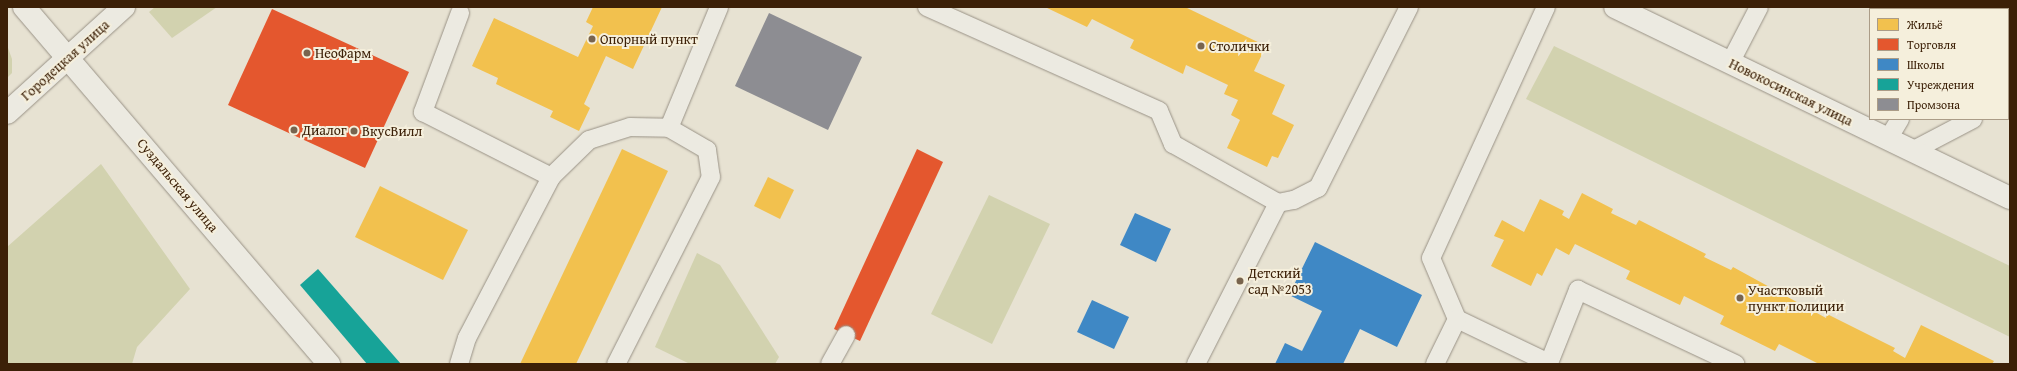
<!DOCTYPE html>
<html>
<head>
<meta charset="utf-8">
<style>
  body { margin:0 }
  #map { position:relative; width:2017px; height:371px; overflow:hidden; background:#e7e2d2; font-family:"Gentium Book Plus",serif }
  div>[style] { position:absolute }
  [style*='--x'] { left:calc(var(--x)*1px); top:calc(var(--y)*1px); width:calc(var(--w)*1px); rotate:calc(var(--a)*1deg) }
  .green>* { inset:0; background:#d2d2af }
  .homes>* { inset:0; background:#f2c14e }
  .shops>* { inset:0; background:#e4572e }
  .schools>* { inset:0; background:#3f88c5 }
  .public>* { inset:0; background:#17a398 }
  .industry>* { inset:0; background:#8d8d92 }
  .roads { filter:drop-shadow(0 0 1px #999286) drop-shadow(0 0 1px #999286) }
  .service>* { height:18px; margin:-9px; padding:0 9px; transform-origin:9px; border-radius:9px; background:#eceae1 }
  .tertiary>* { height:22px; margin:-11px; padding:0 11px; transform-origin:11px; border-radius:11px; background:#eceae1 }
  .dots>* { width:11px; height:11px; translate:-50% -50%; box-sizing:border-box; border:2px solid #f5efdc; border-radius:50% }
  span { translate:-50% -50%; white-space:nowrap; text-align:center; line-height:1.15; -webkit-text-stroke:4px #f5efdc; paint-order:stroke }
  .poi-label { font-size:14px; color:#3c2007 }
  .left { translate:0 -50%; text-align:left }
  .street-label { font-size:14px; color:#3c2007 }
  .frame { position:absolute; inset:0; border:8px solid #3c2007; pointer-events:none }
  .legend { position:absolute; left:1869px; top:8px; width:140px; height:112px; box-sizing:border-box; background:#f5efdc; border:1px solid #ab9c87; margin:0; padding:5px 7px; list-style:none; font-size:12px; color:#3c2007 }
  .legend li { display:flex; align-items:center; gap:8px; height:20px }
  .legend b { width:20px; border:1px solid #ab9c87 }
</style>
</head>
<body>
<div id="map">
  <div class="green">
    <i style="clip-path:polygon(155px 7px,217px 7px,172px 38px,149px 12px)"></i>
    <i style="clip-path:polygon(7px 45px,12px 59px,12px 73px,7px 78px)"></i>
    <i style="clip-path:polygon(1554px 46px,2010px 266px,2010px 337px,1526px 99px)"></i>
    <i style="clip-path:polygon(101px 164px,190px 289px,137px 347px,132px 364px,7px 364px,7px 247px)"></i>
    <i style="clip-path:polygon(989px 195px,1050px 224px,992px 344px,931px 314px)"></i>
    <i style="clip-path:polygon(697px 253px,720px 265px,779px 357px,775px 364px,690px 364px,655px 347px)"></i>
  </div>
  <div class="homes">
    <i style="clip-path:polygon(593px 7px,662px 7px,633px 69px,606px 56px,584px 104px,590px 108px,579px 131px,550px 117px,553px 111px,496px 84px,498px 78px,472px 66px,494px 18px,578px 57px,593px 26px,586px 22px)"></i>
    <i style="clip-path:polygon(1045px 7px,1185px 7px,1266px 46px,1254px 71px,1285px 85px,1272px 114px,1294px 125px,1278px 158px,1272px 156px,1267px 167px,1227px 148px,1240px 120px,1231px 115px,1238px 100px,1224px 94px,1228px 85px,1186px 65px,1183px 74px,1130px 48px,1134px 40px,1092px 19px,1087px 27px)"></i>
    <i style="clip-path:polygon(622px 149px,668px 171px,576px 364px,520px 364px)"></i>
    <i style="clip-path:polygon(768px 177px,794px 190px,780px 219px,754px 206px)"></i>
    <i style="clip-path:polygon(380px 186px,468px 230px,443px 280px,355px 237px)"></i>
    <i style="clip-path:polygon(1582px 193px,1613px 209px,1611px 213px,1636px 225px,1639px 220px,1706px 254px,1704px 257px,1731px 270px,1733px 267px,1826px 318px,1827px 314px,1895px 348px,1893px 351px,1905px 358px,1921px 325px,1994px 361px,1992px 364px,1819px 364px,1779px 344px,1775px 351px,1720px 324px,1724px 316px,1684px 296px,1680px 305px,1626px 279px,1630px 271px,1575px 244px,1569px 255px,1556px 248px,1542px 276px,1537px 273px,1531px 286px,1491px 266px,1504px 240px,1494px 236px,1502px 220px,1524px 232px,1540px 199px,1564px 211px,1562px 215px,1569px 219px)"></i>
  </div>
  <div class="shops">
    <i style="clip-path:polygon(272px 9px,409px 72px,365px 168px,228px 105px)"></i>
    <i style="clip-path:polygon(917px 149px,943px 162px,860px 341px,834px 329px)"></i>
  </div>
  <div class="schools">
    <i style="clip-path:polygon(1135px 213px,1171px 229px,1156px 262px,1120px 245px)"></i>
    <i style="clip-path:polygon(1315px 242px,1422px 295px,1397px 347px,1360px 329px,1343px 364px,1275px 364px,1285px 343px,1302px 351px,1322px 311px,1289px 295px)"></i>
    <i style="clip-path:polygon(1092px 300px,1129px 317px,1114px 349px,1077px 332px)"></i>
  </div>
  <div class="public">
    <i style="clip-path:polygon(318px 269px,401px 364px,367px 364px,300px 285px)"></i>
  </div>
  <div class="industry">
    <i style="clip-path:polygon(769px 13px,862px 57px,828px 130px,735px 86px)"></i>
  </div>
  <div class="roads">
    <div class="service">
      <i style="--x:927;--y:7;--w:254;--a:24.1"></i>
      <i style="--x:1159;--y:111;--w:36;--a:67"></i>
      <i style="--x:1173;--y:144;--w:120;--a:29.3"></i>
      <i style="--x:1278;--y:203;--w:16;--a:-11"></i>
      <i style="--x:1294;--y:200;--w:27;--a:-27"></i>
      <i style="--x:1318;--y:188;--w:203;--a:-63.3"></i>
      <i style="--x:1546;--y:7;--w:276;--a:114.6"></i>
      <i style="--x:1431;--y:258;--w:66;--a:66.9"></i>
      <i style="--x:1457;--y:319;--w:102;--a:25.6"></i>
      <i style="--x:1549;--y:363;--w:79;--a:-68.3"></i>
      <i style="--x:1578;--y:290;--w:174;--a:25.2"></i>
      <i style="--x:1966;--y:9;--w:2;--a:-63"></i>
      <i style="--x:460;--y:13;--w:106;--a:110.5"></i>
      <i style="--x:423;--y:112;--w:144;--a:26.9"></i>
      <i style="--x:551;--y:177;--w:53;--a:-44.2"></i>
      <i style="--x:589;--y:140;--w:43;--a:-17.6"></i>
      <i style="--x:630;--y:127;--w:39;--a:1"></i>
      <i style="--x:669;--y:128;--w:44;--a:30.1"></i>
      <i style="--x:707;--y:150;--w:27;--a:82"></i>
      <i style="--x:711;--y:177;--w:210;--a:116.9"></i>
      <i style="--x:1730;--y:63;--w:63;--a:-62.6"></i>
      <i style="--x:2008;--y:100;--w:3;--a:-45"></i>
      <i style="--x:669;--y:128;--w:131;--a:-67.5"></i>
      <i style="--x:1888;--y:139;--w:23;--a:-59"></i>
      <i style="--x:1912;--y:151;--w:69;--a:-27.7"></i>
      <i style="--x:459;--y:364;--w:27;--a:-73"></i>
      <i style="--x:467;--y:338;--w:182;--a:-62.4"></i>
      <i style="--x:830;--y:364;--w:33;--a:-61"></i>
      <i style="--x:1196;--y:364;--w:181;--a:-63"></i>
      <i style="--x:1435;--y:364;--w:50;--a:-63.9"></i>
    </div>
    <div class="tertiary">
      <i style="--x:24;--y:7;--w:470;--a:49.5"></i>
      <i style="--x:1615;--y:7;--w:439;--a:25.8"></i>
      <i style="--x:7;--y:113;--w:158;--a:-42.2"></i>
    </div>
  </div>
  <div class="dots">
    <i style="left:592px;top:39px;background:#78644e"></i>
    <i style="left:1201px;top:46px;background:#78644e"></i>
    <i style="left:307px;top:53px;background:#78644e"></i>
    <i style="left:294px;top:130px;background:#78644e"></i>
    <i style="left:354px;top:131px;background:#78644e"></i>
    <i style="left:1240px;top:281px;background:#78644e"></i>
    <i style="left:1740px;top:298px;background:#78644e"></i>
  </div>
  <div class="poi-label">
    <span class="left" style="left:600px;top:39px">Опорный пункт</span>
    <span class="left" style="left:1209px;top:46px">Столички</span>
    <span class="left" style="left:315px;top:53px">НеоФарм</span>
    <span class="left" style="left:302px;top:130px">Диалог</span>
    <span class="left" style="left:362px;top:131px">ВкусВилл</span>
    <span class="left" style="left:1248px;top:281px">Детский<br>сад №2053</span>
    <span class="left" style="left:1748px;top:298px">Участковый<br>пункт полиции</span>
  </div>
  <div class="street-label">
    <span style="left:65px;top:60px;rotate:-42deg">Городецкая улица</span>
    <span style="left:1791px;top:92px;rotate:26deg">Новокосинская улица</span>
    <span style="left:178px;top:185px;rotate:50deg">Суздальская улица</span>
  </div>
  <div class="frame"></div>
  <ul class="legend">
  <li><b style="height:11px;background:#f2c14e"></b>Жильё</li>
  <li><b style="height:11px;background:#e4572e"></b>Торговля</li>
  <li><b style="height:11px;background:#3f88c5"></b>Школы</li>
  <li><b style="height:11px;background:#17a398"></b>Учреждения</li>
  <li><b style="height:11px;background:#8d8d92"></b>Промзона</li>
  </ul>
</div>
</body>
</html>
